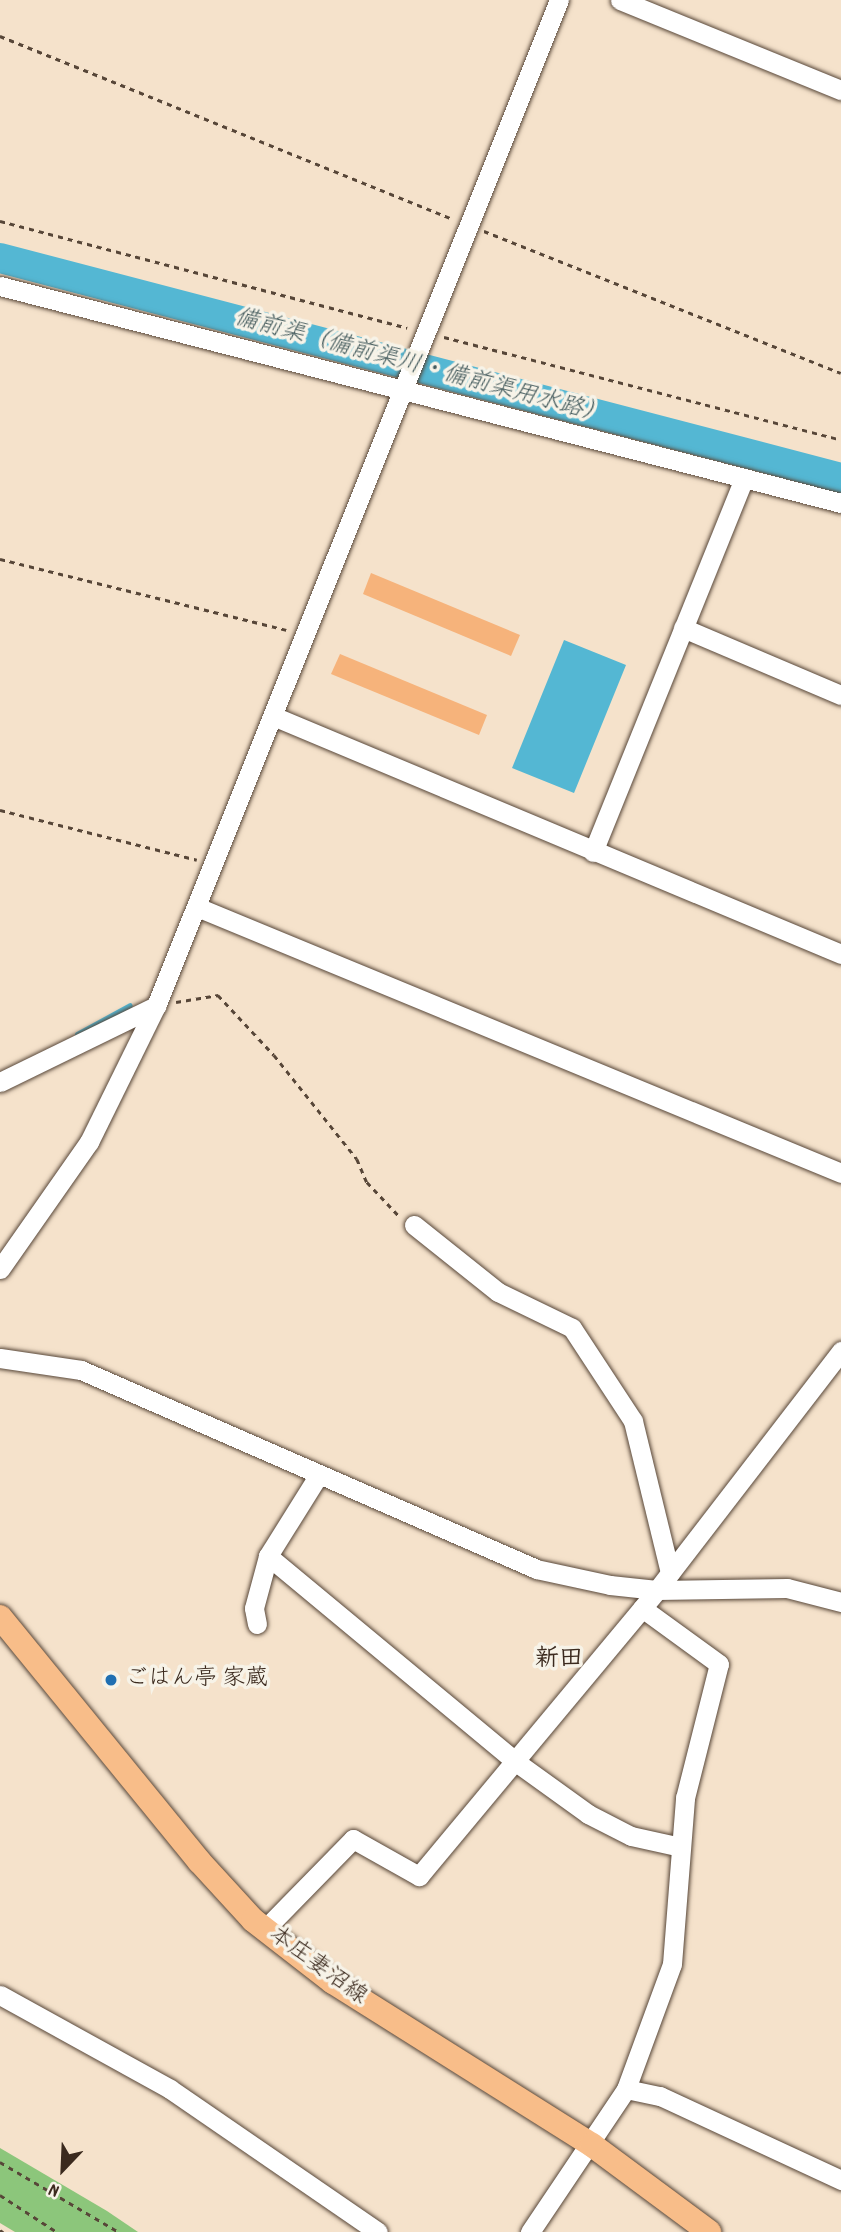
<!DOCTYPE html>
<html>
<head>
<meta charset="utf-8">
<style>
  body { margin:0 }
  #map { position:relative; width:841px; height:2232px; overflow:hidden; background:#f5e2cb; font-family:Dekko,"Klee One",sans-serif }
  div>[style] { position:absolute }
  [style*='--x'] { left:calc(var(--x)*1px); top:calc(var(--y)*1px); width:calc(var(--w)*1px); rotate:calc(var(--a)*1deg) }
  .green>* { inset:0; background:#8cc67b }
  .water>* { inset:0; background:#54b7d3 }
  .stream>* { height:5px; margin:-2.5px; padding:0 2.5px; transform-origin:2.5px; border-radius:2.5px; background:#54b7d3 }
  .river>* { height:30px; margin:-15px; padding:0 15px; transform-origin:15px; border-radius:15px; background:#54b7d3 }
  .building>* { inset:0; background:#f6b37b }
  .path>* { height:2.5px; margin-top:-1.25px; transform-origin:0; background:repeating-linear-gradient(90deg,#574638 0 5px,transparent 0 10px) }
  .roads { filter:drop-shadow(0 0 2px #574638) drop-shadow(0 0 2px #574638) }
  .minor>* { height:19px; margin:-9.5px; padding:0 9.5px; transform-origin:9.5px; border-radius:9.5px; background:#fff }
  .major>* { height:24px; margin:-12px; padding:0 12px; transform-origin:12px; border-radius:12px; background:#f8bd89 }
  .dots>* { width:19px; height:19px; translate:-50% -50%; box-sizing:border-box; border:4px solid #f7f3e8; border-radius:50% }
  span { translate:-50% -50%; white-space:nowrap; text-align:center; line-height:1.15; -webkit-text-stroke:7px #f7f3e8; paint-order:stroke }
  .poi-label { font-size:23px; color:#3b2a1e }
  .left { translate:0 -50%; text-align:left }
  .street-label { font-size:23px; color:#3b2a1e }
  .water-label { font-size:24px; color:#445b5d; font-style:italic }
  .neighbourhood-label { font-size:24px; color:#3b2a1e; font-weight:700 }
  .north { position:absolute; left:28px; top:2134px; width:70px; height:70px; -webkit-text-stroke:5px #f7f3e8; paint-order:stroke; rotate:203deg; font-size:19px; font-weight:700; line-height:28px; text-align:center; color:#3b2a1e }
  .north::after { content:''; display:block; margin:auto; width:24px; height:32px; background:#3b2a1e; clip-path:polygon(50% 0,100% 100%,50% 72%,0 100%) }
</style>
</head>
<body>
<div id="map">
  <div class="green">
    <i style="clip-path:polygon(0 2148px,107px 2211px,138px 2232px,15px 2232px,0 2223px)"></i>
  </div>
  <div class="water">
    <i style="clip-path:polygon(564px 640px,626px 665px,574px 793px,512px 768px)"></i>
  </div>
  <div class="stream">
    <i style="--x:77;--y:1034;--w:60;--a:-28.7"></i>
  </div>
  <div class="river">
    <i style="--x:0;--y:258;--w:869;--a:14.66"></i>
  </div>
  <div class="building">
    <i style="clip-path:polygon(371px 573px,520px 635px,511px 656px,363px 594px)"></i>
    <i style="clip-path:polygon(340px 654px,487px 715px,479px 735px,331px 674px)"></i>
  </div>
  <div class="path">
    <i style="--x:0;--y:36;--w:486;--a:22"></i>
    <i style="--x:0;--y:221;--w:421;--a:14.7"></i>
    <i style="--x:484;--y:231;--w:384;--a:21.7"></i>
    <i style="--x:444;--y:337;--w:410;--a:14.5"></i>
    <i style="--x:0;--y:559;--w:295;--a:13.9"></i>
    <i style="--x:0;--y:810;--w:203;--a:14.2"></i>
    <i style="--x:176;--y:1002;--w:43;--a:-9.5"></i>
    <i style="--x:218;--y:995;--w:82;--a:47"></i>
    <i style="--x:274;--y:1055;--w:133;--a:51.4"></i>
    <i style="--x:357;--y:1159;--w:25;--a:67"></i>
    <i style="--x:367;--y:1182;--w:47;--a:46.7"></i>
    <i style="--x:0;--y:2162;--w:138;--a:30.5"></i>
    <i style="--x:0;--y:2195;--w:68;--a:33"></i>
    <i style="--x:0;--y:2230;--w:4;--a:34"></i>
  </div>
  <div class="roads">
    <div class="minor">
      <i style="--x:620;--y:0;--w:239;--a:22.2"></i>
      <i style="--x:0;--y:286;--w:869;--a:14.47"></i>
      <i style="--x:683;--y:628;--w:172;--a:23"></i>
      <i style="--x:273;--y:716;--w:616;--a:22.73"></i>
      <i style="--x:593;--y:852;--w:403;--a:-68"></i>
      <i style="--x:197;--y:907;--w:697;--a:22.44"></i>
      <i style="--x:0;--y:1082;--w:174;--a:-26"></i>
      <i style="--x:414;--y:1225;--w:107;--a:38.6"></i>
      <i style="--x:498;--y:1292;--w:82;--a:25.9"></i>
      <i style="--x:572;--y:1328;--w:111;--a:56.7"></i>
      <i style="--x:633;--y:1421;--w:156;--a:76.3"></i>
      <i style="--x:0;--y:1269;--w:155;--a:-55"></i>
      <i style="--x:89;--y:1142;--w:152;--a:-63.8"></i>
      <i style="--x:156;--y:1006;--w:1084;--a:-68.17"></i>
      <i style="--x:0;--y:1358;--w:82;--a:8.4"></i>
      <i style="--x:81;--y:1370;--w:497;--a:23.6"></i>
      <i style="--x:536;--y:1569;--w:76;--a:12.2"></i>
      <i style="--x:610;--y:1585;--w:47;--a:6.1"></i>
      <i style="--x:657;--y:1590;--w:130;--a:-0.9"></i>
      <i style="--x:787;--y:1588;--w:56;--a:14.5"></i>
      <i style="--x:268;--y:1556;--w:322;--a:39.7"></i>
      <i style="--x:516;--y:1762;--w:89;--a:35.8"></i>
      <i style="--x:588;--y:1814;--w:48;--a:27.1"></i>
      <i style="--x:631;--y:1836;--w:51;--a:12.4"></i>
      <i style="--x:257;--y:1624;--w:16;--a:-101"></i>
      <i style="--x:254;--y:1608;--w:54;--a:-74.9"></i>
      <i style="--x:268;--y:1556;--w:94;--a:-58"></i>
      <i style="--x:265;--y:1929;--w:126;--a:-45.6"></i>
      <i style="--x:353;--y:1839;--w:76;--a:29.3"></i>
      <i style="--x:419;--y:1876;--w:372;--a:-50.2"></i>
      <i style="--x:657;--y:1590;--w:302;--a:-52.4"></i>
      <i style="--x:0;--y:1995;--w:194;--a:28.9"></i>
      <i style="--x:170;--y:2089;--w:252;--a:34.5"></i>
      <i style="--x:626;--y:2089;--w:35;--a:12"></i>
      <i style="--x:660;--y:2096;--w:200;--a:24.9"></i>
      <i style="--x:530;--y:2232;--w:172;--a:-56.1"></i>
      <i style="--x:626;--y:2089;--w:133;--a:-69.8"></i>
      <i style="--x:672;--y:1964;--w:167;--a:-85.5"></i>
      <i style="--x:685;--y:1798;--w:138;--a:-75.8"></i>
      <i style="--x:719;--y:1664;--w:95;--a:-144"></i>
    </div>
    <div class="major">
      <i style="--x:0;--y:1617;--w:315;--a:50.8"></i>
      <i style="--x:199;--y:1861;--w:80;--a:47.5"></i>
      <i style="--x:253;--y:1920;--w:101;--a:37.8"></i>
      <i style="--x:333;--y:1982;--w:306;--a:32.2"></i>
      <i style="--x:592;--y:2145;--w:146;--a:36.6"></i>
    </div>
  </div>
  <div class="dots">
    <i style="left:111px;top:1680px;background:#1f6fb2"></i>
  </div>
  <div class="poi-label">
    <span class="left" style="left:125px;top:1680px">ごはん亭 家蔵</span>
  </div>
  <div class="street-label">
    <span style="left:317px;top:1967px;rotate:36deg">本庄妻沼線</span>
  </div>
  <div class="water-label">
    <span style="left:420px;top:368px;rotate:15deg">備前渠（備前渠川・備前渠用水路）</span>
  </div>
  <div class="neighbourhood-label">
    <span style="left:559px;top:1661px">新田</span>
  </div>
  <div class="north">N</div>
</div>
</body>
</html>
